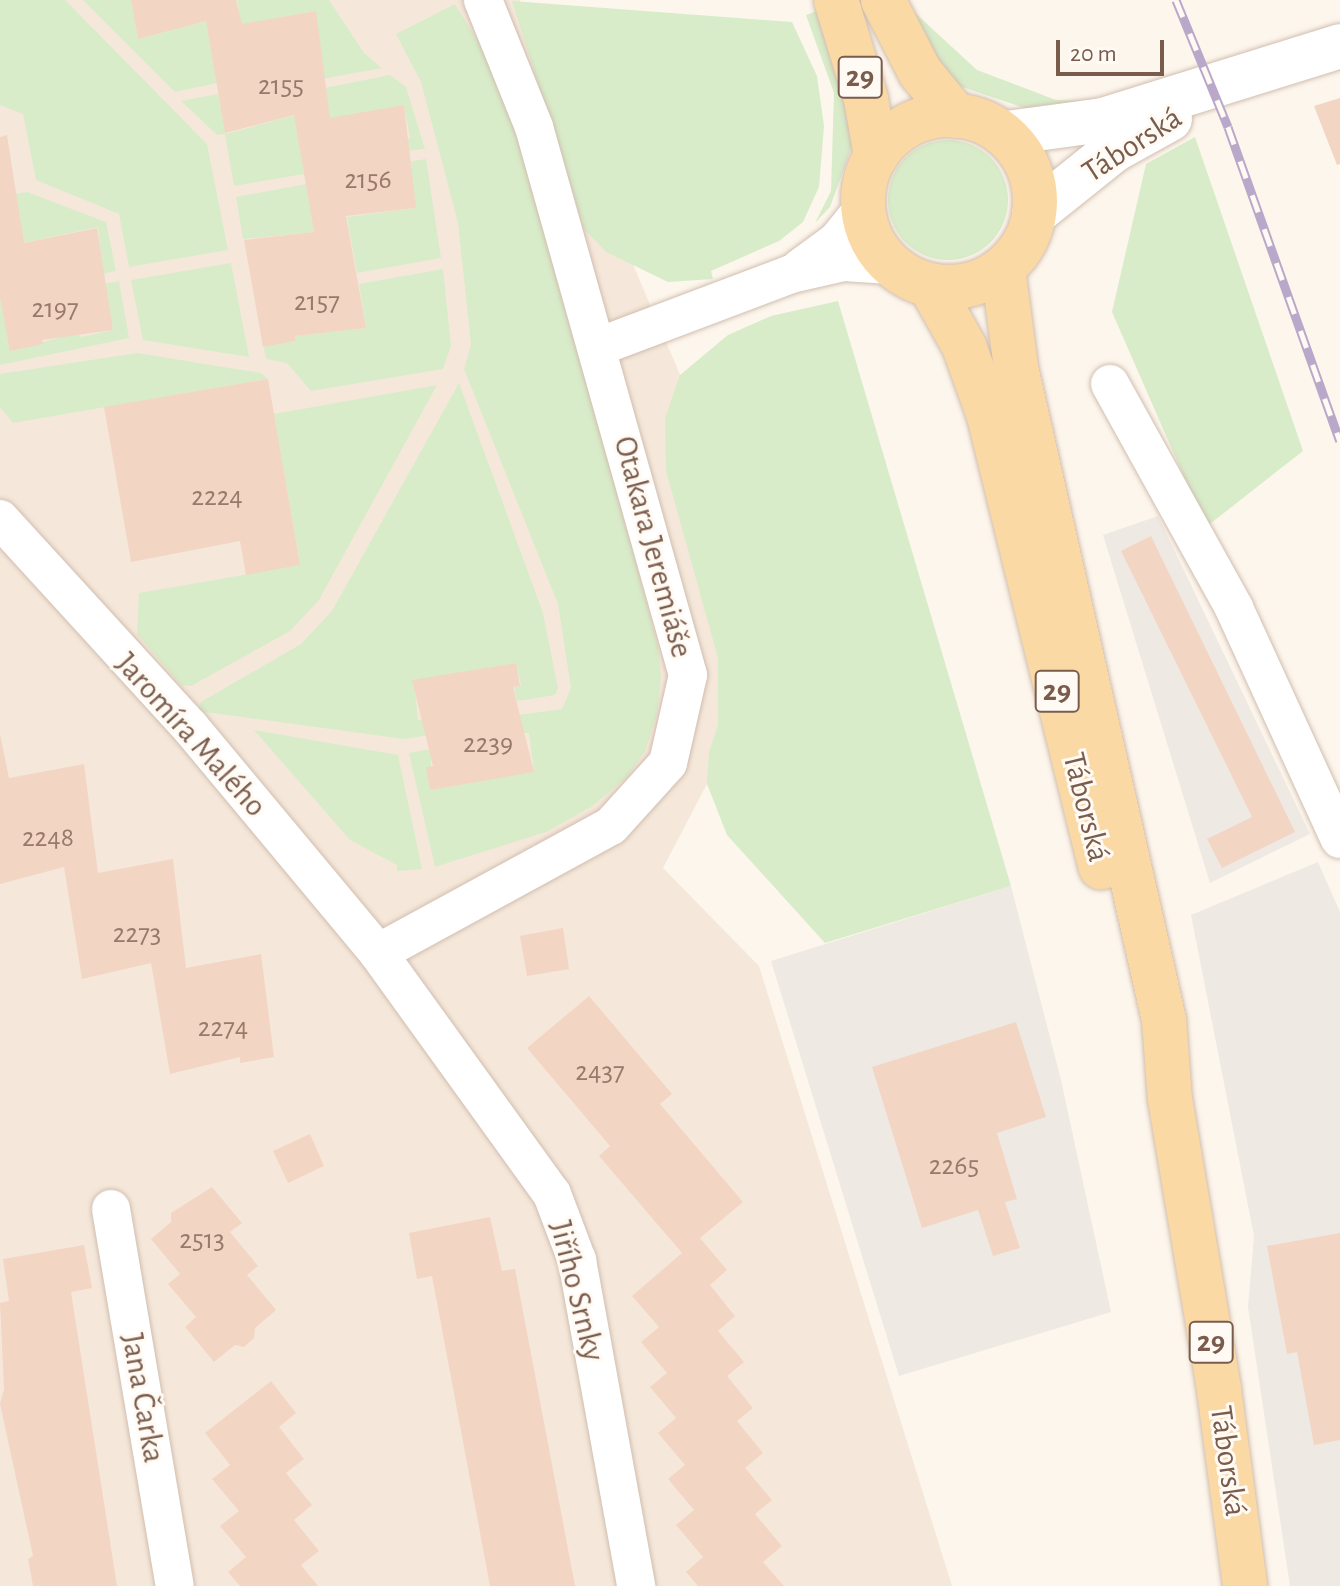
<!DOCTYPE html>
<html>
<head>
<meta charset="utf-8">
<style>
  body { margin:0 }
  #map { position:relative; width:1340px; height:1586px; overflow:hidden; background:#fdf6ec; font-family:"Alegreya Sans",sans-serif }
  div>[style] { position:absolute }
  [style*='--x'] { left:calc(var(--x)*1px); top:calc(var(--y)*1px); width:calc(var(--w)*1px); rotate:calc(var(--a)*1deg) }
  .residential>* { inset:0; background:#f5e8da }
  .industrial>* { inset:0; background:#efe9e4 }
  .green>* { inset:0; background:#d8ecc9 }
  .round { border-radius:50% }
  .building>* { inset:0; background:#f3d5c3 }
  .roads { filter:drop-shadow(0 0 2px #d1beb0) drop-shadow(0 0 2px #d1beb0) }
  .minor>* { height:38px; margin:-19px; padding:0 19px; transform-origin:19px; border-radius:19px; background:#fff }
  .secondary>* { height:44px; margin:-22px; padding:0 22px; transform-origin:22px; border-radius:22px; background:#fff }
  .primary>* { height:44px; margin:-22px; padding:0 22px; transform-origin:22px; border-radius:22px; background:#fbd9a5 }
  .primary>.ring { margin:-22px; padding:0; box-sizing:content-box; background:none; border:44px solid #fbd9a5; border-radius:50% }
  .rail>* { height:9px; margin-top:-4.5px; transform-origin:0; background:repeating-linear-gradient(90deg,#fffaf3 0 18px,#b9a8c9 0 36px); box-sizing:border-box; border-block:2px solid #b9a8c9 }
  span { translate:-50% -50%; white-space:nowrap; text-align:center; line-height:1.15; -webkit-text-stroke:6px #fffaf3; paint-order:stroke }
  .number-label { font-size:28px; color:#987a6a }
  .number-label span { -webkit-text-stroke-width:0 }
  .shield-label span { padding:2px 6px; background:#fffaf3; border:2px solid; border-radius:6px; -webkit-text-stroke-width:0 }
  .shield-label { font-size:30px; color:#7a5c4d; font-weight:700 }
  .street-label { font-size:32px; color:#7a5c4d }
  .scale { position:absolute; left:1056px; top:40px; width:108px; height:36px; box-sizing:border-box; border:4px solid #7a5c4d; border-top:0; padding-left:10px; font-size:24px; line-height:28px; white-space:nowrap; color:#7a5c4d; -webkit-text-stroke:6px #fffaf3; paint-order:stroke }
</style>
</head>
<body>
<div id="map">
  <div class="residential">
    <i style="clip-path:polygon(0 0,520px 0,693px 405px,742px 717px,663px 868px,759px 966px,952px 1586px,0 1586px)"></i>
  </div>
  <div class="industrial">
    <i style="clip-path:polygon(1158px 516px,1310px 834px,1210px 883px,1103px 535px)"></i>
    <i style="clip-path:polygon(1318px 862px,1340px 912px,1340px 1586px,1290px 1586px,1248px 1307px,1254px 1236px,1191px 915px)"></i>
    <i style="clip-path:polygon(1011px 886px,1061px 1080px,1111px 1312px,899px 1376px,771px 961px)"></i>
  </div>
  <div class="green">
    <i style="clip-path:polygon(0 0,65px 0,207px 144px,228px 250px,129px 267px,119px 214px,36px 180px,23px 114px,0 105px)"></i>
    <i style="clip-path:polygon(83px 0,131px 0,138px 39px,206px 21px,217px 83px,175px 92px)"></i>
    <i style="clip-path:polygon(237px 0,329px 0,364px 53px,382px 68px,322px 79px,316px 11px,241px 25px)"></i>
    <i style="clip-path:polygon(901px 0,977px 70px,1056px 100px,1091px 101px,1043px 114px,962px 87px,949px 78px)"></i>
    <i style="clip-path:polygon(512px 1px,792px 22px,817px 76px,824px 126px,819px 187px,803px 222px,779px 241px,711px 271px,713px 279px,668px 282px,606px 252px,584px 229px)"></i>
    <i style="clip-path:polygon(455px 4px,489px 59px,510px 110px,579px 345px,658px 647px,661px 677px,657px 714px,645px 751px,627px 777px,591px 807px,546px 832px,435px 867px,409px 753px,431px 749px,431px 789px,534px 772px,529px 733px,522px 733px,519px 715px,562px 709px,571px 688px,558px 604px,464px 369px,471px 344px,458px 223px,421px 82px,396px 34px)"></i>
    <i style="clip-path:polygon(825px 8px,856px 136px,830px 207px,815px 223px,831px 191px,834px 93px,806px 15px)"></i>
    <i style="clip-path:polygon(390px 75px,406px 87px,425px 149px,407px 151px,405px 140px,410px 138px,404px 105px,330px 119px,324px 88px)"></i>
    <i style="clip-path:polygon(218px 94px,226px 134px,295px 115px,304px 174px,234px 186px,225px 134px,217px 135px,181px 101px)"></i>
    <i style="clip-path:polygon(1195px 137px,1303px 451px,1206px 527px,1112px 312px,1146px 164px)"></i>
    <i class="round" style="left:888px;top:140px;width:120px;height:120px"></i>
    <i style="clip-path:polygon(426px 159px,441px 258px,357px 273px,347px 217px,416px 208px,408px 162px)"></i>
    <i style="clip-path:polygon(306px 184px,314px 232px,243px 239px,236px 197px)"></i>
    <i style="clip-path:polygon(27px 192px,106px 222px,116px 271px,102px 274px,98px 227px,23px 243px,13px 194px)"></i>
    <i style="clip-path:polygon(231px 263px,249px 357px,143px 340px,131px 280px)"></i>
    <i style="clip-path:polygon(443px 269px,451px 346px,443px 369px,311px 391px,287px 363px,266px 359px,264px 347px,296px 341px,295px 336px,366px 328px,359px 284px)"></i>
    <i style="clip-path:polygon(119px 281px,129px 338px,0 365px,0 298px,11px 351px,79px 332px,81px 337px,113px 330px,104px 284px)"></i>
    <i style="clip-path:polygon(838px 301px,1011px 886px,825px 943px,727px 835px,707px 784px,709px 752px,718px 725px,718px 658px,666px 471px,665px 418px,680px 375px,728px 335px,771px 316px)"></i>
    <i style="clip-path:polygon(137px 353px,261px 373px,268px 379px,13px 423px,0 407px,0 374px)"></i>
    <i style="clip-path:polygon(459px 383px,543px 613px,558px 688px,555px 695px,517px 701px,514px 687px,521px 686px,516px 663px,414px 681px,418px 720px,426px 719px,429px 735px,404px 739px,198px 711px,201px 702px,301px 644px,332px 611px)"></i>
    <i style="clip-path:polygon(437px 385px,319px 600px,290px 631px,191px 686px,181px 685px,137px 634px,139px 593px,300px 565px,274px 414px)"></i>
    <i style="clip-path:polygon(254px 730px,398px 755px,422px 869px,397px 871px,397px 865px,350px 840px)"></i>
  </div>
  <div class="building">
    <i style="clip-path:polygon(131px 0,236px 0,242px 24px,316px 11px,330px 118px,404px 105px,416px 208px,346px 216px,366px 328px,295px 336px,296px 341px,263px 347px,244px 240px,314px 232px,294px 115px,225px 133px,206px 21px,138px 39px)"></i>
    <i style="clip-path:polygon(1340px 98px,1340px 164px,1337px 165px,1314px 106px)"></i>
    <i style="clip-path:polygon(7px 135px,24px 243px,97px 228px,113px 330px,42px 340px,43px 344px,10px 351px,0 298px,0 137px)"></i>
    <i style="clip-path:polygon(268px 379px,300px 565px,246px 575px,240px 541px,131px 562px,104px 407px)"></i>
    <i style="clip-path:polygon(1151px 536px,1295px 832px,1222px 868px,1207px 839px,1252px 817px,1121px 551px)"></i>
    <i style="clip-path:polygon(516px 663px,520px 686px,513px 687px,534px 772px,430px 790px,426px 767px,433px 766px,412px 680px)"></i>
    <i style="clip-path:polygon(0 734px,9px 778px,84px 764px,98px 873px,173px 859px,186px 968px,261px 954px,274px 1057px,240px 1063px,240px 1057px,170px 1074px,151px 963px,82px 979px,64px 867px,0 884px)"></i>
    <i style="clip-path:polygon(563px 928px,569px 969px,527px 976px,520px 936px)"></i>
    <i style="clip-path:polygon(589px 996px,672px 1094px,660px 1104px,743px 1202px,700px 1238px,727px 1270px,710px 1285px,735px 1316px,718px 1331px,744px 1362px,727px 1376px,753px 1408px,737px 1421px,763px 1453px,745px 1468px,772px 1500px,755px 1514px,782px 1546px,763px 1562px,784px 1586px,698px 1586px,686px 1572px,703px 1557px,676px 1525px,694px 1510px,668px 1479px,685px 1465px,658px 1433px,676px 1418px,650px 1387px,667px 1373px,641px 1342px,659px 1327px,632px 1296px,682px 1253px,599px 1156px,610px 1146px,527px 1048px)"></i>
    <i style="clip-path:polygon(1016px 1022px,1046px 1117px,997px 1133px,1017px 1199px,1005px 1202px,1020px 1248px,993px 1256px,978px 1210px,922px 1228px,872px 1067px)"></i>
    <i style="clip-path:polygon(310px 1134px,324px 1166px,288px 1183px,273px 1151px)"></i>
    <i style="clip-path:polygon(212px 1187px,242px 1223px,230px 1232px,258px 1266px,247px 1275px,276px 1310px,255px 1328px,254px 1338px,244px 1347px,235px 1345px,214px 1362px,185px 1327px,196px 1317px,168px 1284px,180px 1274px,151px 1239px,171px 1222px,171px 1213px)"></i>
    <i style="clip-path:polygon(490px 1217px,502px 1271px,515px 1269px,575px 1586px,490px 1586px,432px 1276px,417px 1279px,409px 1233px)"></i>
    <i style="clip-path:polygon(1340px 1233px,1340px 1440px,1314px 1445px,1297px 1352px,1287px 1354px,1267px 1246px)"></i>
    <i style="clip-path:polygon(84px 1245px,92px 1288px,71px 1292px,117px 1586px,33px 1586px,28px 1559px,33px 1556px,0 1404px,4px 1389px,0 1303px,9px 1301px,3px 1259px)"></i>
    <i style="clip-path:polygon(271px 1381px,296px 1413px,279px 1427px,304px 1459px,286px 1473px,312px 1505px,294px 1520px,319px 1551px,301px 1565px,318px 1586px,240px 1586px,228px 1572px,246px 1557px,220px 1526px,239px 1511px,212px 1479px,230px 1465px,205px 1433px)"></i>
  </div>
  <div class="roads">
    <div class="minor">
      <i style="--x:800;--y:268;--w:46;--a:-36.1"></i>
      <i style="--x:837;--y:241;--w:40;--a:-51"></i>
      <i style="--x:598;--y:347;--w:206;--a:-20.7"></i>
      <i style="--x:791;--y:274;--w:54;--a:-12.8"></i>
      <i style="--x:844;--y:262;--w:46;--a:3.7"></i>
      <i style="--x:1110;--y:384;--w:256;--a:61"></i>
      <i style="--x:1234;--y:608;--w:254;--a:65.4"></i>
      <i style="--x:0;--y:519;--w:282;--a:47.6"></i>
      <i style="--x:190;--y:727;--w:294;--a:50.2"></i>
      <i style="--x:378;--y:953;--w:297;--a:54.2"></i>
      <i style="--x:552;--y:1194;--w:71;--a:69.3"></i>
      <i style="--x:577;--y:1260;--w:331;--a:79.7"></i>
      <i style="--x:378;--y:953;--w:265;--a:-28.6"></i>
      <i style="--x:611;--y:826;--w:85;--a:-47.9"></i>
      <i style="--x:668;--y:763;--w:90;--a:-77.2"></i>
      <i style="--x:688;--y:675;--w:569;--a:-105.7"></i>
      <i style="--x:534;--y:127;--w:137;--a:-111.9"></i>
      <i style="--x:111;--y:1209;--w:382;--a:80.4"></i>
    </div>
    <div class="secondary">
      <i style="--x:1007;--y:133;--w:97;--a:-7.7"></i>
      <i style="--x:1103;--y:120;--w:248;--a:-17.3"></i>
      <i style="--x:1034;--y:214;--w:102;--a:-38.7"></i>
      <i style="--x:1114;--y:150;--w:64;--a:-29"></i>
    </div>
    <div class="primary">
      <i style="--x:836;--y:0;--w:103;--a:73.1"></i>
      <i style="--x:866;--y:99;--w:58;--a:80"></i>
      <i style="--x:883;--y:0;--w:81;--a:62.8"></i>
      <i style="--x:920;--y:72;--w:57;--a:50.7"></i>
      <i class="ring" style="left:863px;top:115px;width:128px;height:128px"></i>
      <i style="--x:1003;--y:269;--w:100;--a:82.5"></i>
      <i style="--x:1016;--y:368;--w:669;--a:77.21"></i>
      <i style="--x:1164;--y:1020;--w:79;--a:85.7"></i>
      <i style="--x:1170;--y:1099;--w:295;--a:80.4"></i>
      <i style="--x:1219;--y:1390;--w:198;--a:82.4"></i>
      <i style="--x:931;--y:287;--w:68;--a:60.8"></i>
      <i style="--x:964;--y:346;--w:74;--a:70.3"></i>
      <i style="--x:989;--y:416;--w:465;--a:76.1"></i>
    </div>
  </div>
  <div class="rail">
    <i style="--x:1176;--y:0;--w:137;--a:67.7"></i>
    <i style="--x:1228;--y:127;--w:333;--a:70.4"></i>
  </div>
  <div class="number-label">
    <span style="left:281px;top:86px">2155</span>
    <span style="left:368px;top:180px">2156</span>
    <span style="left:317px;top:302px">2157</span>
    <span style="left:55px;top:309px">2197</span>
    <span style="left:217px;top:497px">2224</span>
    <span style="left:488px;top:744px">2239</span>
    <span style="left:48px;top:838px">2248</span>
    <span style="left:137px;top:934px">2273</span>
    <span style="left:223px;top:1028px">2274</span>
    <span style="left:600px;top:1072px">2437</span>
    <span style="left:954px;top:1166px">2265</span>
    <span style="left:202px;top:1240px">2513</span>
  </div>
  <div class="shield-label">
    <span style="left:860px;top:77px">29</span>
    <span style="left:1057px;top:691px">29</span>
    <span style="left:1211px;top:1342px">29</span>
  </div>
  <div class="street-label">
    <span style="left:1132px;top:145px;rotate:-33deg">Táborská</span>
    <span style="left:653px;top:547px;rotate:75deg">Otakara Jeremiáše</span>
    <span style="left:191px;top:735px;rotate:48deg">Jaromíra Malého</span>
    <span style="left:1086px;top:807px;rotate:76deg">Táborská</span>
    <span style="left:577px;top:1291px;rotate:76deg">Jiřího Srnky</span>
    <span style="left:143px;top:1398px;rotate:80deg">Jana Čarka</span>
    <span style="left:1228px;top:1461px;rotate:82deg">Táborská</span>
  </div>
  <div class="scale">20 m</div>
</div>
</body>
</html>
